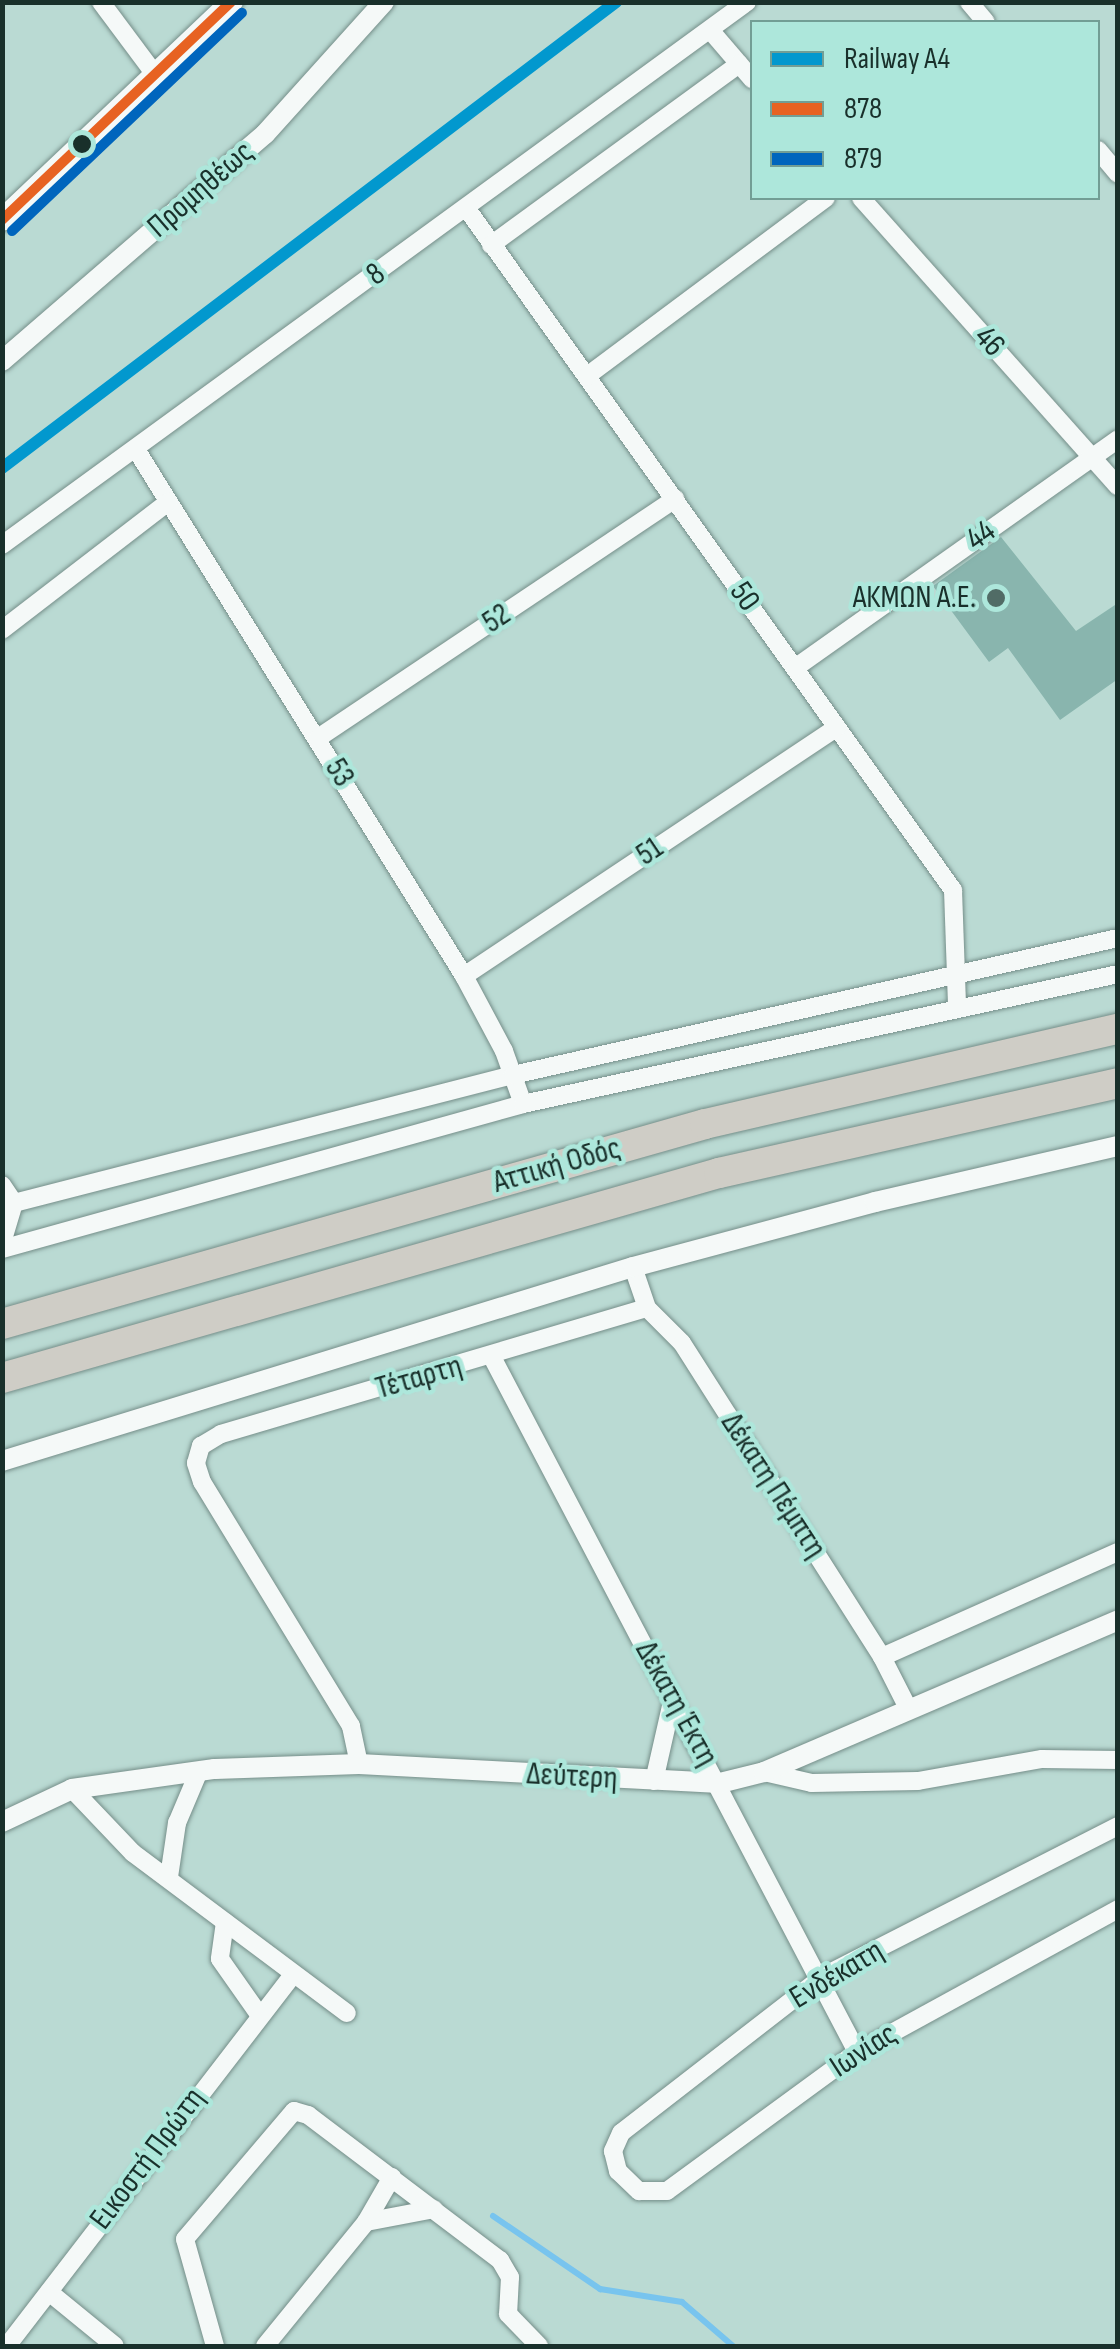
<!DOCTYPE html>
<html>
<head>
<meta charset="utf-8">
<style>
  body { margin:0 }
  #map { position:relative; width:1120px; height:2349px; overflow:hidden; background:#badad3; font-family:"Sofia Sans Condensed",sans-serif }
  div>[style] { position:absolute }
  [style*='--x'] { left:calc(var(--x)*1px); top:calc(var(--y)*1px); width:calc(var(--w)*1px); rotate:calc(var(--a)*1deg) }
  .stream>* { height:6px; margin:-3px; padding:0 3px; transform-origin:3px; border-radius:3px; background:#78c4ee }
  .building>* { inset:0; background:#89b5ae }
  .roads { filter:drop-shadow(0 0 2px #758e89) drop-shadow(0 0 2px #758e89) }
  .minor>* { height:18px; margin:-9px; padding:0 9px; transform-origin:9px; border-radius:9px; background:#f5f9f8 }
  .tertiary>* { height:20px; margin:-10px; padding:0 10px; transform-origin:10px; border-radius:10px; background:#f5f9f8 }
  .secondary>* { height:22px; margin:-11px; padding:0 11px; transform-origin:11px; border-radius:11px; background:#f5f9f8 }
  .motorway>* { height:30px; margin:-15px; padding:0 15px; transform-origin:15px; border-radius:15px; background:#cfcdc6 }
  .bus-1>* { height:10px; margin:-5px; padding:0 5px; transform-origin:5px; border-radius:5px; background:#e76222 }
  .bus-2>* { height:10px; margin:-5px; padding:0 5px; transform-origin:5px; border-radius:5px; background:#0065bd }
  .rail-1>* { height:12px; margin:-6px; padding:0 6px; transform-origin:6px; border-radius:6px; background:#0298ce }
  .dots>* { width:28px; height:28px; translate:-50% -50%; box-sizing:border-box; border:5px solid #ade7db; border-radius:50% }
  span { translate:-50% -50%; white-space:nowrap; text-align:center; line-height:1.15; -webkit-text-stroke:9px #ade7db; paint-order:stroke }
  .street-label { font-size:32px; color:#19302b }
  .poi-label { font-size:32px; color:#19302b }
  .right { translate:-100% -50%; text-align:right }
  .frame { position:absolute; inset:0; border:5px solid #19302b; pointer-events:none }
  .legend { position:absolute; left:750px; top:20px; width:350px; height:180px; box-sizing:border-box; background:#ade7db; border:2px solid #729e95; margin:0; padding:12px 18px; list-style:none; font-size:30px; color:#19302b }
  .legend li { display:flex; align-items:center; gap:20px; height:50px }
  .legend b { width:50px; border:2px solid #729e95 }
</style>
</head>
<body>
<div id="map">
  <div class="stream">
    <i style="--x:493;--y:2216;--w:130;--a:34.3"></i>
    <i style="--x:600;--y:2289;--w:83;--a:9"></i>
    <i style="--x:682;--y:2302;--w:67;--a:40.8"></i>
  </div>
  <div class="building">
    <i style="clip-path:polygon(1001px 537px,1076px 631px,1118px 603px,1118px 679px,1060px 720px,1008px 648px,989px 662px,933px 586px)"></i>
  </div>
  <div class="roads">
    <div class="minor">
      <i style="--x:101;--y:2;--w:94;--a:53.3"></i>
      <i style="--x:969;--y:2;--w:26;--a:50"></i>
      <i style="--x:710;--y:30;--w:65;--a:49.4"></i>
      <i style="--x:1098;--y:150;--w:31;--a:50"></i>
      <i style="--x:861;--y:198;--w:386;--a:48.3"></i>
      <i style="--x:467;--y:209;--w:837;--a:54.49"></i>
      <i style="--x:953;--y:890;--w:117;--a:88"></i>
      <i style="--x:491;--y:245;--w:307;--a:-36.1"></i>
      <i style="--x:587;--y:376;--w:298;--a:-36.7"></i>
      <i style="--x:137;--y:451;--w:619;--a:58.08"></i>
      <i style="--x:464;--y:976;--w:85;--a:61.9"></i>
      <i style="--x:504;--y:1051;--w:56;--a:70.3"></i>
      <i style="--x:2;--y:545;--w:922;--a:-36.09"></i>
      <i style="--x:2;--y:630;--w:210;--a:-37.6"></i>
      <i style="--x:795;--y:668;--w:396;--a:-35.3"></i>
      <i style="--x:318;--y:738;--w:430;--a:-33.8"></i>
      <i style="--x:464;--y:976;--w:448;--a:-33.7"></i>
      <i style="--x:2;--y:1185;--w:22;--a:56"></i>
      <i style="--x:14;--y:1203;--w:515;--a:-14.39"></i>
      <i style="--x:513;--y:1075;--w:620;--a:-12.76"></i>
      <i style="--x:2;--y:1243;--w:42;--a:-73.3"></i>
      <i style="--x:2;--y:1249;--w:541;--a:-15.55"></i>
      <i style="--x:523;--y:1104;--w:609;--a:-12.32"></i>
      <i style="--x:633;--y:1267;--w:43;--a:71.1"></i>
      <i style="--x:647;--y:1308;--w:49;--a:45"></i>
      <i style="--x:682;--y:1343;--w:372;--a:57.5"></i>
      <i style="--x:882;--y:1657;--w:59;--a:63"></i>
      <i style="--x:492;--y:1357;--w:785;--a:62.29"></i>
      <i style="--x:882;--y:1657;--w:258;--a:-24"></i>
      <i style="--x:359;--y:1764;--w:39;--a:-102"></i>
      <i style="--x:351;--y:1726;--w:286;--a:-121.4"></i>
      <i style="--x:202;--y:1482;--w:20;--a:-108"></i>
      <i style="--x:196;--y:1463;--w:18;--a:-74"></i>
      <i style="--x:201;--y:1446;--w:23;--a:-31"></i>
      <i style="--x:221;--y:1434;--w:444;--a:-16.5"></i>
      <i style="--x:764;--y:1772;--w:49;--a:12.9"></i>
      <i style="--x:812;--y:1783;--w:106;--a:-1.1"></i>
      <i style="--x:918;--y:1781;--w:126;--a:-10.1"></i>
      <i style="--x:1042;--y:1759;--w:76;--a:0.8"></i>
      <i style="--x:654;--y:1781;--w:81;--a:-77.2"></i>
      <i style="--x:72;--y:1789;--w:88;--a:46.4"></i>
      <i style="--x:133;--y:1853;--w:267;--a:36.8"></i>
      <i style="--x:1118;--y:1826;--w:332;--a:153"></i>
      <i style="--x:822;--y:1977;--w:254;--a:142.2"></i>
      <i style="--x:621;--y:2133;--w:20;--a:114"></i>
      <i style="--x:613;--y:2151;--w:21;--a:76"></i>
      <i style="--x:618;--y:2171;--w:29;--a:44"></i>
      <i style="--x:639;--y:2191;--w:28;--a:0"></i>
      <i style="--x:667;--y:2191;--w:235;--a:-36.2"></i>
      <i style="--x:857;--y:2052;--w:298;--a:-28.7"></i>
      <i style="--x:169;--y:1877;--w:55;--a:-81.6"></i>
      <i style="--x:177;--y:1823;--w:56;--a:-67.1"></i>
      <i style="--x:225;--y:1922;--w:37;--a:98"></i>
      <i style="--x:220;--y:1959;--w:70;--a:54.9"></i>
      <i style="--x:366;--y:2222;--w:69;--a:-10.8"></i>
      <i style="--x:49;--y:2292;--w:85;--a:39.3"></i>
      <i style="--x:7;--y:2346;--w:468;--a:-52.4"></i>
      <i style="--x:215;--y:2346;--w:111;--a:-105.7"></i>
      <i style="--x:185;--y:2239;--w:168;--a:-49.6"></i>
      <i style="--x:294;--y:2111;--w:15;--a:16"></i>
      <i style="--x:308;--y:2115;--w:241;--a:37.1"></i>
      <i style="--x:500;--y:2260;--w:20;--a:60"></i>
      <i style="--x:510;--y:2277;--w:37;--a:93"></i>
      <i style="--x:508;--y:2314;--w:45;--a:45.9"></i>
      <i style="--x:265;--y:2346;--w:160;--a:-50.8"></i>
      <i style="--x:366;--y:2222;--w:52;--a:-60"></i>
    </div>
    <div class="tertiary">
      <i style="--x:2;--y:361;--w:347;--a:-40.8"></i>
      <i style="--x:265;--y:134;--w:178;--a:-48"></i>
      <i style="--x:2;--y:1461;--w:660;--a:-17.09"></i>
      <i style="--x:633;--y:1267;--w:251;--a:-15"></i>
      <i style="--x:875;--y:1202;--w:249;--a:-13"></i>
      <i style="--x:2;--y:1822;--w:77;--a:-25.2"></i>
      <i style="--x:72;--y:1789;--w:144;--a:-8"></i>
      <i style="--x:215;--y:1769;--w:144;--a:-2"></i>
      <i style="--x:359;--y:1764;--w:361;--a:3"></i>
      <i style="--x:720;--y:1783;--w:45;--a:-14"></i>
      <i style="--x:764;--y:1772;--w:385;--a:-23.2"></i>
    </div>
    <div class="secondary">
      <i style="--x:2;--y:220;--w:317;--a:-43.5"></i>
    </div>
    <div class="motorway">
      <i style="--x:2;--y:1324;--w:731;--a:-15.88"></i>
      <i style="--x:705;--y:1124;--w:424;--a:-13"></i>
      <i style="--x:2;--y:1378;--w:746;--a:-15.96"></i>
      <i style="--x:719;--y:1173;--w:409;--a:-12.7"></i>
    </div>
  </div>
  <div class="bus-1">
    <i style="--x:2;--y:220;--w:316;--a:-43.6"></i>
  </div>
  <div class="bus-2">
    <i style="--x:12;--y:231;--w:317;--a:-43.5"></i>
  </div>
  <div class="rail-1">
    <i style="--x:2;--y:468;--w:771;--a:-37.2"></i>
  </div>
  <div class="dots">
    <i style="left:82px;top:144px;background:#19302b"></i>
    <i style="left:996px;top:598px;background:#516c66"></i>
  </div>
  <div class="street-label">
    <span style="left:201px;top:190px;rotate:-41deg">Προμηθέως</span>
    <span style="left:376px;top:275px;rotate:-36deg">8</span>
    <span style="left:989px;top:342px;rotate:48deg">46</span>
    <span style="left:981px;top:536px;rotate:-35deg">44</span>
    <span style="left:744px;top:597px;rotate:55deg">50</span>
    <span style="left:497px;top:619px;rotate:-34deg">52</span>
    <span style="left:339px;top:773px;rotate:58deg">53</span>
    <span style="left:650px;top:852px;rotate:-34deg">51</span>
    <span style="left:557px;top:1166px;rotate:-16deg">Αττική Οδός</span>
    <span style="left:419px;top:1378px;rotate:-16deg">Τέταρτη</span>
    <span style="left:773px;top:1486px;rotate:57deg">Δέκατη Πέμπτη</span>
    <span style="left:676px;top:1704px;rotate:61deg">Δέκατη Έκτη</span>
    <span style="left:572px;top:1777px;rotate:3deg">Δεύτερη</span>
    <span style="left:837px;top:1975px;rotate:-31deg">Ενδέκατη</span>
    <span style="left:864px;top:2051px;rotate:-33deg">Ιωνίας</span>
    <span style="left:148px;top:2159px;rotate:-53deg">Εικοστή Πρώτη</span>
  </div>
  <div class="poi-label">
    <span class="right" style="left:976px;top:598px">ΑΚΜΩΝ Α.Ε.</span>
  </div>
  <div class="frame"></div>
  <ul class="legend">
  <li><b style="height:12px;background:#0298ce"></b>Railway A4</li>
  <li><b style="height:12px;background:#e76222"></b>878</li>
  <li><b style="height:12px;background:#0065bd"></b>879</li>
  </ul>
</div>
</body>
</html>
